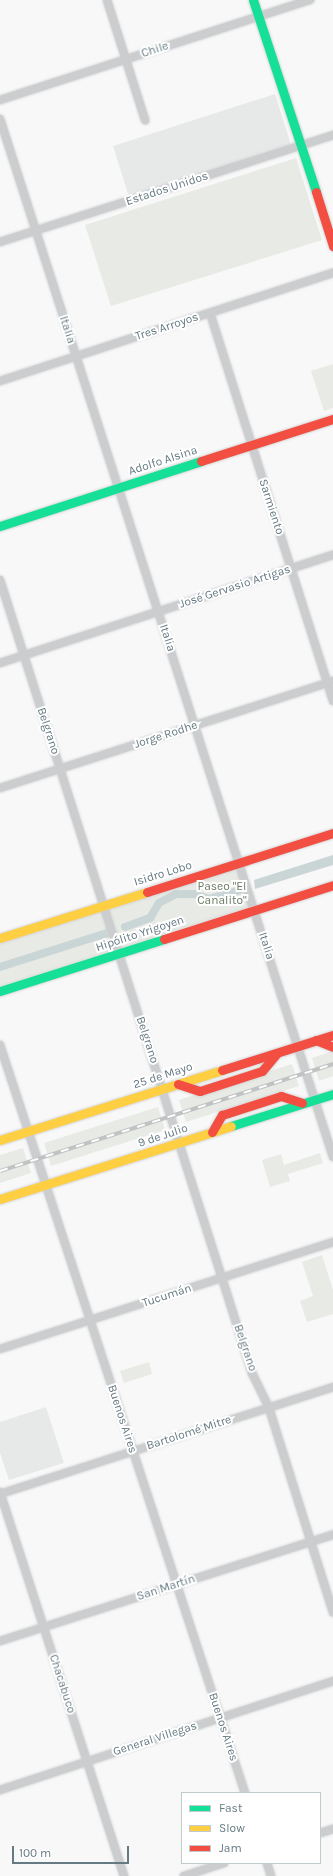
<!DOCTYPE html>
<html>
<head>
<meta charset="utf-8">
<style>
  body { margin:0 }
  #map { position:relative; width:333px; height:1876px; overflow:hidden; background:#f8f8f8; font-family:Karla,sans-serif }
  div>[style] { position:absolute }
  [style*='--x'] { left:calc(var(--x)*1px); top:calc(var(--y)*1px); width:calc(var(--w)*1px); rotate:calc(var(--a)*1deg) }
  .built>* { inset:0; background:#e7e9e8 }
  .green>* { inset:0; background:#e8eae5 }
  .water>* { inset:0; background:#cad5d6 }
  .canal>* { height:8px; margin:-4px; padding:0 4px; transform-origin:4px; border-radius:4px; background:#cad5d6 }
  .roads { filter:drop-shadow(0 0 1px #d3d4d5) drop-shadow(0 0 1px #d3d4d5) }
  .street>* { height:8px; margin:-4px; padding:0 4px; transform-origin:4px; border-radius:4px; background:#cbcdce }
  .fast>* { height:9px; margin:-4.5px; padding:0 4.5px; transform-origin:4.5px; border-radius:4.5px; background:#16e098 }
  .slow>* { height:9px; margin:-4.5px; padding:0 4.5px; transform-origin:4.5px; border-radius:4.5px; background:#ffcf43 }
  .jam>* { height:9px; margin:-4.5px; padding:0 4.5px; transform-origin:4.5px; border-radius:4.5px; background:#f24e42 }
  .rail>* { height:4px; margin-top:-2px; transform-origin:0; background:repeating-linear-gradient(90deg,#fff 0 8px,#c1c2c3 0 16px); box-sizing:border-box; border-block:1px solid #c1c2c3 }
  span { translate:-50% -50%; white-space:nowrap; text-align:center; line-height:1.15; -webkit-text-stroke:4px #fff; paint-order:stroke }
  .street-label { font-size:12px; color:#657a82 }
  .park-label { font-size:12px; color:#6b7a64 }
  .legend { position:absolute; left:181px; top:1792px; width:140px; height:72px; box-sizing:border-box; background:#fff; border:1px solid #c1cacd; margin:0; padding:5px 7px; list-style:none; font-size:12px; color:#657a82 }
  .legend li { display:flex; align-items:center; gap:8px; height:20px }
  .legend b { width:20px; border:1px solid #c1cacd }
  .scale { position:absolute; left:12px; top:1846px; width:117px; height:18px; box-sizing:border-box; border:2px solid #657a82; border-top:0; padding-left:5px; font-size:12px; line-height:14px; white-space:nowrap; color:#657a82; -webkit-text-stroke:3px #fff; paint-order:stroke }
</style>
</head>
<body>
<div id="map">
  <div class="built">
    <i style="clip-path:polygon(275px 94px,291px 145px,129px 197px,113px 146px)"></i>
    <i style="clip-path:polygon(46px 1407px,64px 1463px,9px 1480px,0 1453px,0 1422px)"></i>
  </div>
  <div class="green">
    <i style="clip-path:polygon(296px 158px,322px 240px,111px 306px,85px 225px)"></i>
    <i style="clip-path:polygon(333px 364px,333px 408px,324px 411px,311px 371px)"></i>
    <i style="clip-path:polygon(240px 864px,250px 907px,0 986px,0 942px)"></i>
    <i style="clip-path:polygon(333px 1051px,333px 1076px,319px 1081px,312px 1058px)"></i>
    <i style="clip-path:polygon(292px 1064px,299px 1086px,186px 1122px,179px 1100px)"></i>
    <i style="clip-path:polygon(158px 1107px,165px 1130px,51px 1166px,44px 1143px)"></i>
    <i style="clip-path:polygon(23px 1148px,31px 1173px,0 1183px,0 1155px)"></i>
    <i style="clip-path:polygon(320px 1153px,323px 1163px,288px 1174px,290px 1181px,270px 1187px,262px 1160px,281px 1154px,284px 1165px)"></i>
    <i style="clip-path:polygon(322px 1255px,333px 1290px,333px 1314px,307px 1322px,300px 1301px,313px 1296px,302px 1262px)"></i>
    <i style="clip-path:polygon(149px 1362px,152px 1374px,124px 1383px,120px 1371px)"></i>
  </div>
  <div class="water">
    <i style="clip-path:polygon(333px 855px,333px 865px,255px 889px,254px 880px)"></i>
  </div>
  <div class="canal">
    <i style="--x:125;--y:927;--w:27;--a:-20"></i>
    <i style="--x:150;--y:918;--w:17;--a:-59"></i>
    <i style="--x:159;--y:903;--w:19;--a:-28"></i>
    <i style="--x:176;--y:894;--w:18;--a:0"></i>
    <i style="--x:194;--y:894;--w:16;--a:18"></i>
    <i style="--x:209;--y:899;--w:32;--a:-16"></i>
    <i style="--x:0;--y:967;--w:112;--a:-17.6"></i>
  </div>
  <div class="roads">
    <div class="street">
      <i style="--x:107;--y:0;--w:126;--a:72.4"></i>
      <i style="--x:0;--y:100;--w:326;--a:-17.9"></i>
      <i style="--x:0;--y:119;--w:1090;--a:72.21"></i>
      <i style="--x:0;--y:242;--w:350;--a:-17.8"></i>
      <i style="--x:210;--y:313;--w:407;--a:72.4"></i>
      <i style="--x:0;--y:381;--w:350;--a:-18"></i>
      <i style="--x:0;--y:580;--w:732;--a:72.36"></i>
      <i style="--x:222;--y:1278;--w:100;--a:72.5"></i>
      <i style="--x:252;--y:1373;--w:39;--a:64"></i>
      <i style="--x:269;--y:1408;--w:214;--a:72.6"></i>
      <i style="--x:0;--y:663;--w:350;--a:-18"></i>
      <i style="--x:0;--y:788;--w:350;--a:-17.8"></i>
      <i style="--x:0;--y:1045;--w:787;--a:71.86"></i>
      <i style="--x:0;--y:1349;--w:350;--a:-17.8"></i>
      <i style="--x:0;--y:1492;--w:404;--a:72.1"></i>
      <i style="--x:0;--y:1494;--w:350;--a:-17.8"></i>
      <i style="--x:0;--y:1641;--w:349;--a:-17.7"></i>
      <i style="--x:0;--y:1790;--w:350;--a:-18.1"></i>
      <i style="--x:320;--y:1833;--w:14;--a:-17"></i>
      <i style="--x:267;--y:1863;--w:14;--a:73"></i>
      <i style="--x:184;--y:1876;--w:42;--a:-18"></i>
    </div>
    <div class="fast">
      <i style="--x:253;--y:0;--w:202;--a:71.8"></i>
      <i style="--x:0;--y:526;--w:211;--a:-17.9"></i>
      <i style="--x:0;--y:991;--w:172;--a:-17.6"></i>
      <i style="--x:231;--y:1126;--w:107;--a:-17.4"></i>
    </div>
    <div class="slow">
      <i style="--x:0;--y:938;--w:154;--a:-17.4"></i>
      <i style="--x:0;--y:1140;--w:233;--a:-17.5"></i>
      <i style="--x:0;--y:1199;--w:242;--a:-17.5"></i>
    </div>
    <div class="jam">
      <i style="--x:316;--y:192;--w:57;--a:72.5"></i>
      <i style="--x:201;--y:461;--w:139;--a:-17.7"></i>
      <i style="--x:147;--y:892;--w:195;--a:-17.6"></i>
      <i style="--x:164;--y:939;--w:177;--a:-17.7"></i>
      <i style="--x:316;--y:1040;--w:18;--a:22"></i>
      <i style="--x:222;--y:1070;--w:116;--a:-17.5"></i>
      <i style="--x:178;--y:1084;--w:23;--a:18"></i>
      <i style="--x:200;--y:1091;--w:65;--a:-17.9"></i>
      <i style="--x:262;--y:1071;--w:23;--a:-50"></i>
      <i style="--x:212;--y:1132;--w:20;--a:-60"></i>
      <i style="--x:222;--y:1115;--w:62;--a:-17.9"></i>
      <i style="--x:281;--y:1096;--w:22;--a:18"></i>
    </div>
  </div>
  <div class="rail">
    <i style="--x:0;--y:1171;--w:350;--a:-17.8"></i>
  </div>
  <div class="street-label">
    <span style="left:155px;top:50px;rotate:-18deg">Chile</span>
    <span style="left:167px;top:189px;rotate:-18deg">Estados Unidos</span>
    <span style="left:167px;top:327px;rotate:-18deg">Tres Arroyos</span>
    <span style="left:67px;top:330px;rotate:72deg">Italia</span>
    <span style="left:163px;top:461px;rotate:-18deg">Adolfo Alsina</span>
    <span style="left:271px;top:507px;rotate:72deg">Sarmiento</span>
    <span style="left:235px;top:587px;rotate:-18deg">José Gervasio Artigas</span>
    <span style="left:167px;top:638px;rotate:72deg">Italia</span>
    <span style="left:48px;top:731px;rotate:72deg">Belgrano</span>
    <span style="left:166px;top:735px;rotate:-18deg">Jorge Rodhe</span>
    <span style="left:163px;top:874px;rotate:-17deg">Isidro Lobo</span>
    <span style="left:140px;top:934px;rotate:-18deg">Hipólito Yrigoyen</span>
    <span style="left:266px;top:946px;rotate:72deg">Italia</span>
    <span style="left:147px;top:1040px;rotate:72deg">Belgrano</span>
    <span style="left:163px;top:1076px;rotate:-18deg">25 de Mayo</span>
    <span style="left:163px;top:1136px;rotate:-18deg">9 de Julio</span>
    <span style="left:167px;top:1296px;rotate:-18deg">Tucumán</span>
    <span style="left:245px;top:1348px;rotate:71deg">Belgrano</span>
    <span style="left:122px;top:1419px;rotate:72deg">Buenos Aires</span>
    <span style="left:189px;top:1433px;rotate:-18deg">Bartolomé Mitre</span>
    <span style="left:166px;top:1588px;rotate:-18deg">San Martín</span>
    <span style="left:62px;top:1684px;rotate:72deg">Chacabuco</span>
    <span style="left:223px;top:1727px;rotate:72deg">Buenos Aires</span>
    <span style="left:155px;top:1739px;rotate:-18deg">General Villegas</span>
  </div>
  <div class="park-label">
    <span style="left:222px;top:894px">Paseo "El<br>Canalito"</span>
  </div>
  <ul class="legend">
  <li><b style="height:5px;background:#16e098"></b>Fast</li>
  <li><b style="height:5px;background:#ffcf43"></b>Slow</li>
  <li><b style="height:5px;background:#f24e42"></b>Jam</li>
  </ul>
  <div class="scale">100 m</div>
</div>
</body>
</html>
